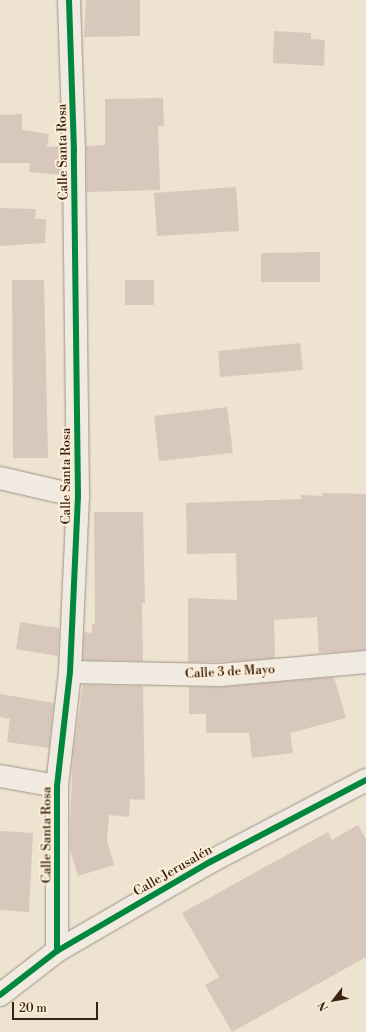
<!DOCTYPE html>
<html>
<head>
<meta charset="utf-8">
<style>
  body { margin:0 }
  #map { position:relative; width:366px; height:1032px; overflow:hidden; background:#eee2d0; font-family:"Libre Bodoni",serif }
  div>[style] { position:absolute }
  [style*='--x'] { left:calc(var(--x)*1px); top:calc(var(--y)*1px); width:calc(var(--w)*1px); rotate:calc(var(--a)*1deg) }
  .building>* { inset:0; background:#d8c8bc }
  .roads { filter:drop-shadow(0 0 1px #9d9386) drop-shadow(0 0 1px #9d9386) }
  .minor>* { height:22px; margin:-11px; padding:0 11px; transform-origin:11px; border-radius:11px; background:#f0eae1 }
  .cycleway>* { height:6px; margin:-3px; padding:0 3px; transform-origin:3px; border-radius:3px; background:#00873e }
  span { translate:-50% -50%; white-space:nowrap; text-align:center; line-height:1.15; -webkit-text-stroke:4px #fcedd8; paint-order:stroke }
  .street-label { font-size:13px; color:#38230e }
  .north { position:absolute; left:314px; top:980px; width:40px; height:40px; -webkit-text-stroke:3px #fcedd8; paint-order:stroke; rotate:239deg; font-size:11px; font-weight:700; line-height:16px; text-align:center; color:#38230e }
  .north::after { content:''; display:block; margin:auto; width:14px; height:18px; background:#38230e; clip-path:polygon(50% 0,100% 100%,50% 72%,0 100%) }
  .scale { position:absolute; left:12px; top:1002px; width:86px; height:18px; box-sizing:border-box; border:2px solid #38230e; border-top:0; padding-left:5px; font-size:12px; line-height:14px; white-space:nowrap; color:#38230e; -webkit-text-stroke:3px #fcedd8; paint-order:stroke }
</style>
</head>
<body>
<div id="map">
  <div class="building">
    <i style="clip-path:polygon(86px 0,140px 0,140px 36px,84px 37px)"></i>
    <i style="clip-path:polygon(274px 31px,311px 33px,311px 39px,325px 40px,324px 66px,273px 63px)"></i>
    <i style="clip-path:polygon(163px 98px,164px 126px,158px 126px,160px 190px,87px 192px,86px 146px,105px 145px,105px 99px)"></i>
    <i style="clip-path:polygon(22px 114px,22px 130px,49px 134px,47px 147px,61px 146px,62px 175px,29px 172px,30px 163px,0 163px,0 115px)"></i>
    <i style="clip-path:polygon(236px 187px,239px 231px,157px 236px,154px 193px)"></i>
    <i style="clip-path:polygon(0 208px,36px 209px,35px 219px,46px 219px,45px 243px,0 246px)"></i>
    <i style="clip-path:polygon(320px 252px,320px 282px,261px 282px,261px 253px)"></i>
    <i style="clip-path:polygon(12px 280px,44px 280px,48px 458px,13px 458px)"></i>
    <i style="clip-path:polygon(125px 280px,154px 280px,154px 305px,125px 305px)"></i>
    <i style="clip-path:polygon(300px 343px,303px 370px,220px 377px,218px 351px)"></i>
    <i style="clip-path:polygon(227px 407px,233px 453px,159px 461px,154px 416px)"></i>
    <i style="clip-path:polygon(323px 493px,366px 494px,366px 650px,319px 653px,317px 617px,274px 620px,275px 658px,220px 662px,188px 662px,188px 598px,237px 600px,236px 553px,187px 554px,186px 503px,301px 499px,301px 495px,322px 496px)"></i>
    <i style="clip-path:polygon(94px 512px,143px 512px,145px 603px,142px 603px,143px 661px,83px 660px,84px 632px,92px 633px,92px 624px,95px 624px)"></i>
    <i style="clip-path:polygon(20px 622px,59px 628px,58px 656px,16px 649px)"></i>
    <i style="clip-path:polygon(334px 677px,346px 718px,290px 733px,293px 753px,252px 758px,249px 733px,206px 733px,206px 714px,189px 714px,189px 687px,221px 687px)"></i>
    <i style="clip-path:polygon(83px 685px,143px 686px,145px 800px,130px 799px,129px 817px,109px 815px,107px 841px,114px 865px,78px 876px,70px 850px,70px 829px,73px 753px)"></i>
    <i style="clip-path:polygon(0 694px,54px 703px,49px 748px,7px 742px,10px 719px,0 717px)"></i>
    <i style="clip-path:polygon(358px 825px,366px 839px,366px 957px,232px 1032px,205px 985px,219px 977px,182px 913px,328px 832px,332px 840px)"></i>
    <i style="clip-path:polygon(0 831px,33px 833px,29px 912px,0 910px)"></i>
  </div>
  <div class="roads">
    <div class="minor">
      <i style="--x:0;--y:478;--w:80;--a:13"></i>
      <i style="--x:70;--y:672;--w:150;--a:1.1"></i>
      <i style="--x:220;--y:675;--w:147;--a:-5.1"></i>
      <i style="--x:0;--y:776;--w:58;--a:10"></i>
      <i style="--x:57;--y:951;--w:165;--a:-90"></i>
      <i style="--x:57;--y:786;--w:115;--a:-83.5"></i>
      <i style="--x:70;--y:672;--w:176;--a:-87.4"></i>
      <i style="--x:78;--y:496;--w:345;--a:-90.7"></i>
      <i style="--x:74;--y:151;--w:151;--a:-91.9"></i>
      <i style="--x:0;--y:995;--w:72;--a:-37.7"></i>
      <i style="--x:57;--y:951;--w:177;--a:-30.2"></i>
      <i style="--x:210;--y:862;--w:176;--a:-27.7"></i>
    </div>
  </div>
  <div class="cycleway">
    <i style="--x:57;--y:951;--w:165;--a:-90"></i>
    <i style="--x:57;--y:786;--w:115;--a:-83.5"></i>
    <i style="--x:70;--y:672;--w:176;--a:-87.4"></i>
    <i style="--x:78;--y:496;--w:345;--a:-90.7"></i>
    <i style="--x:74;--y:151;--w:151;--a:-91.9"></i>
    <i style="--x:0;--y:995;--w:72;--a:-37.7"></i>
    <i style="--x:57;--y:951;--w:177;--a:-30.2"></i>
    <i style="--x:210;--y:862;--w:176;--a:-27.7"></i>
  </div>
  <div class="street-label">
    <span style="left:63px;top:152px;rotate:-91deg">Calle Santa Rosa</span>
    <span style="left:66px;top:476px;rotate:-90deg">Calle Santa Rosa</span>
    <span style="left:230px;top:672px;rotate:-3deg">Calle 3 de Mayo</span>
    <span style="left:47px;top:835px;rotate:-90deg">Calle Santa Rosa</span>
    <span style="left:173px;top:871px;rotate:-30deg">Calle Jerusalén</span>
  </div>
  <div class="north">N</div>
  <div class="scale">20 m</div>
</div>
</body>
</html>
